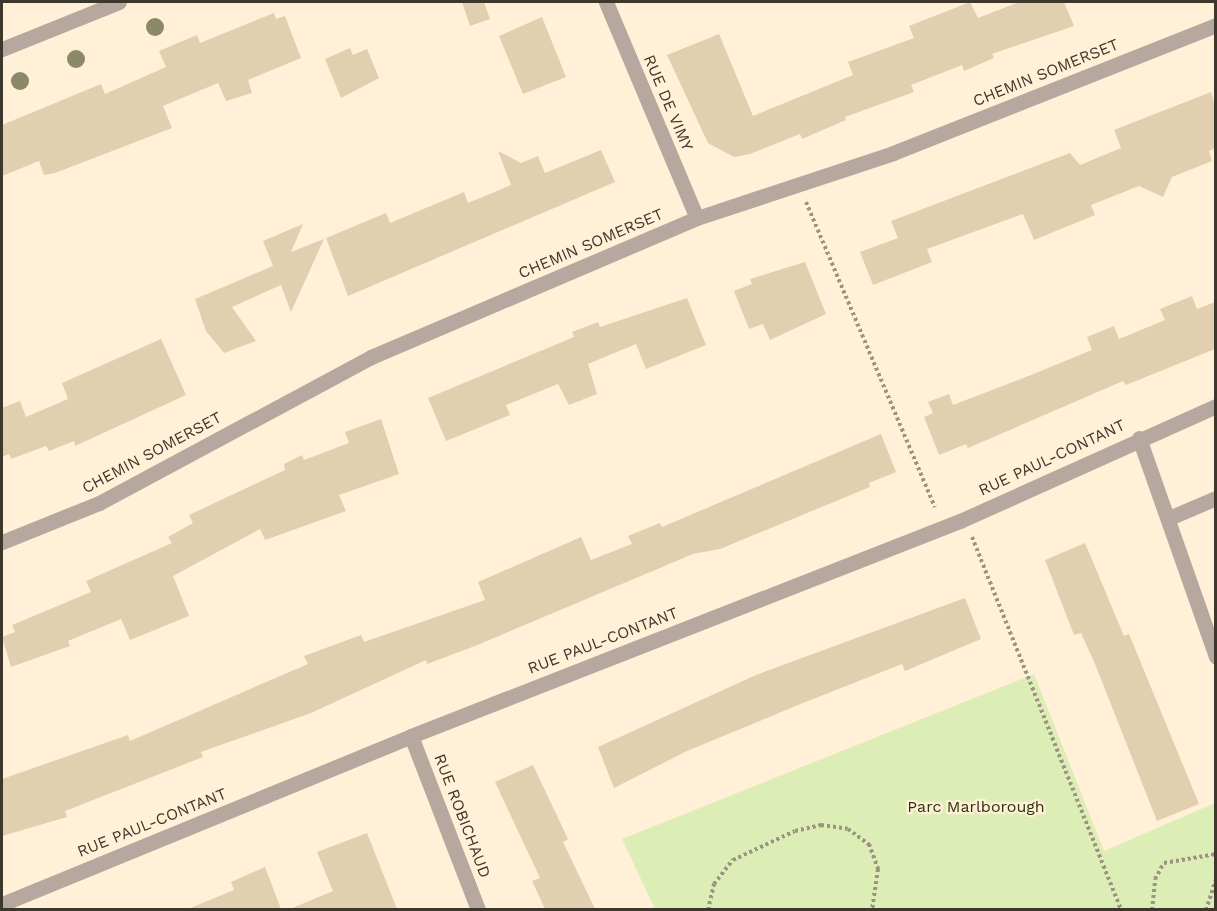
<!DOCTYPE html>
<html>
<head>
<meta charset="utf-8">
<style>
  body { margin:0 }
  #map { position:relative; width:1217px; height:911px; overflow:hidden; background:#fff0d7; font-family:"Work Sans",sans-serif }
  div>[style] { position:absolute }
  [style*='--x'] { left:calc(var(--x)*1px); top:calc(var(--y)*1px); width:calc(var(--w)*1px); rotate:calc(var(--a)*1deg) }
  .green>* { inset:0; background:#dcedb6 }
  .building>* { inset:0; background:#e1cfb0 }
  .path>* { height:4px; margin-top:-2px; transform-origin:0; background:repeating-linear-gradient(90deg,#9e9380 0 3px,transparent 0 6px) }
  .street>* { height:15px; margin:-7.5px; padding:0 7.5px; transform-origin:7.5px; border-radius:7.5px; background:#b6a89f }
  .trees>* { width:18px; height:18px; margin:-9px; border-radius:50%; background:#8a8968 }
  span { translate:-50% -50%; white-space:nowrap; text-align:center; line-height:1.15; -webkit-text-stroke:4.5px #fff0d7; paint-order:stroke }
  .street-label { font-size:16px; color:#3e372b }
  .park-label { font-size:16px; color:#2b350d }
  .frame { position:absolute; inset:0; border:3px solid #3e372b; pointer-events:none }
</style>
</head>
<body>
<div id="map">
  <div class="green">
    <i style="clip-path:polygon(1034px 674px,1104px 851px,1215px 803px,1215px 909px,655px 909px,622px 839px)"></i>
  </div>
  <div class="building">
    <i style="clip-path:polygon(462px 2px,484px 2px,490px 19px,470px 26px)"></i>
    <i style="clip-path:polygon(970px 2px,978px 18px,1019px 2px,1064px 2px,1074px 26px,992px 54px,994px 58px,964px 71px,962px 65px,911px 85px,914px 92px,845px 117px,846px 120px,802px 139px,800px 134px,750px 154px,734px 157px,708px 143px,667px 55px,719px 34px,753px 116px,853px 75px,848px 62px,914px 38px,909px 26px)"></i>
    <i style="clip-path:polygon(274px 13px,276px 19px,285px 16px,301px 58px,248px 80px,252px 93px,226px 101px,218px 83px,163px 106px,172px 128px,55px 173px,44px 175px,39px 161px,2px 176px,2px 125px,101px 84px,105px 94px,166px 67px,159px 51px,197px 35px,200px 43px)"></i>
    <i style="clip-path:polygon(542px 17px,566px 77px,523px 94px,499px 36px)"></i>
    <i style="clip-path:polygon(350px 48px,353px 55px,367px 49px,379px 78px,341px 98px,325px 59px)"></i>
    <i style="clip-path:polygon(1211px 92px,1215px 105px,1215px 148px,1209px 151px,1212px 161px,1172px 177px,1163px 197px,1139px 186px,1091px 205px,1095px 215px,1034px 240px,1023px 214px,927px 249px,932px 262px,873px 285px,860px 252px,898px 238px,891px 221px,1070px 153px,1080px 165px,1121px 148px,1114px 130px)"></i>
    <i style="clip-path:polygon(601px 150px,615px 182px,348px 296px,326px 238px,386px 213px,390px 223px,464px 192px,468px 203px,511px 185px,498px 151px,521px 163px,538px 156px,545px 173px)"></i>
    <i style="clip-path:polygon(303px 224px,291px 252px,324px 239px,291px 312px,281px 285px,232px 307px,256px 341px,224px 353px,206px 331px,195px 299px,273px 266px,263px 241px)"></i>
    <i style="clip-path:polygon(805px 262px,826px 314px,770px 340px,763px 324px,749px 329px,734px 291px,752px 284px,750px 279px)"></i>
    <i style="clip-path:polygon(1192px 296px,1197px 309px,1215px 302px,1215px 349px,1126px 385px,1123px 381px,968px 448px,966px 444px,939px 455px,924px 417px,933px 413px,928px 402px,949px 394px,953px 405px,1031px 375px,1092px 350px,1087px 337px,1114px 326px,1119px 339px,1165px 320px,1160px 309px)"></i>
    <i style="clip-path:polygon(687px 298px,706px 345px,646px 369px,636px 344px,588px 364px,597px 394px,569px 405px,558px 384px,506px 405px,510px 415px,446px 441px,428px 398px,574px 337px,572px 332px,598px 322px,600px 327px)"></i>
    <i style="clip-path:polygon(161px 339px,186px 395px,75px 446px,74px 441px,49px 451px,46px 446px,11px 459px,9px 454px,2px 457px,2px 408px,20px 401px,26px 417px,68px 399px,62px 383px)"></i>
    <i style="clip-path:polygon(381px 419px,399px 474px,339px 495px,346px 511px,265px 540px,260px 529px,173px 576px,189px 616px,130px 640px,121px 619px,68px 641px,70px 646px,11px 667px,2px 637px,15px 632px,12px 625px,91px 592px,86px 581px,172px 543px,168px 537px,193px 523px,189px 515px,285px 470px,284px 464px,302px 455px,304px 460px,349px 443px,345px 432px)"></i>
    <i style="clip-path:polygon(881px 434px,896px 472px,869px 483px,870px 487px,720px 549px,693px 554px,475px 646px,427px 664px,426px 660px,311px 713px,201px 752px,203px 757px,65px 811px,67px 817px,2px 836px,2px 779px,128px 735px,130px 741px,308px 664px,304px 656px,361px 635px,364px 642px,485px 600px,478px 582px,581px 537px,591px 560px,632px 544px,628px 536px,660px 523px,662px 527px)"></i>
    <i style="clip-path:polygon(1085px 543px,1124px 636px,1129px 634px,1199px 804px,1157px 821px,1095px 664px,1081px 633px,1074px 635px,1045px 560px)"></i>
    <i style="clip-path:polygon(965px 598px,981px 639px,905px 671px,902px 664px,803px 703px,687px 751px,614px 788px,598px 747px,756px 675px)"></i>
    <i style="clip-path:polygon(533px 765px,568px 839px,563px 842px,595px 909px,545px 909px,532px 881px,540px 878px,495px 782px)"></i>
    <i style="clip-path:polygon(367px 833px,397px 909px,290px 909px,333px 891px,317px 852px)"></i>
    <i style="clip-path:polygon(265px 867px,281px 909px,188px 909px,234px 890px,231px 882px)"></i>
  </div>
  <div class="path">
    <i style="--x:806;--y:202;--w:331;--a:67.1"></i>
    <i style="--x:972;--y:537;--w:402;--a:68.2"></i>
    <i style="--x:708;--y:910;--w:27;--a:-77"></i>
    <i style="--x:714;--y:884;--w:31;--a:-52"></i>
    <i style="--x:733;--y:860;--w:68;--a:-25.1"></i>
    <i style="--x:795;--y:831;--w:27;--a:-13"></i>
    <i style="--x:821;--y:825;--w:27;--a:8"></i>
    <i style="--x:848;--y:829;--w:26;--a:36"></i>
    <i style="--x:869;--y:844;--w:27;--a:70"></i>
    <i style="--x:878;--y:869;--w:41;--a:98.3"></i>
    <i style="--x:1152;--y:910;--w:31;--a:-84"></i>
    <i style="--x:1155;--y:879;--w:18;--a:-61"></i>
    <i style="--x:1164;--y:863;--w:53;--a:-9.8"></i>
    <i style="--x:1206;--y:910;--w:32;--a:-72"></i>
  </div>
  <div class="street">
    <i style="--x:606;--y:2;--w:234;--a:67.2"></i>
    <i style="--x:2;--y:49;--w:126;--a:-21.9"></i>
    <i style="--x:1139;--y:438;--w:232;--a:70.6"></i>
    <i style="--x:1169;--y:518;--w:51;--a:-23.1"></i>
    <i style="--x:2;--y:542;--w:105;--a:-21.9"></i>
    <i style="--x:99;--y:503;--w:309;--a:-28.2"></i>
    <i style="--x:371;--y:357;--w:354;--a:-23.1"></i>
    <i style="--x:697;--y:218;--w:206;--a:-18.3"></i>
    <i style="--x:893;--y:153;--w:347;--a:-21.6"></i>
    <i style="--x:411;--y:736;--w:186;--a:68.9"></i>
    <i style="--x:2;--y:904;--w:442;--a:-22.3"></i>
    <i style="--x:411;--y:736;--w:590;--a:-21.39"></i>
    <i style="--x:960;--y:521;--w:281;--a:-24.2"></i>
  </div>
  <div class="trees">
    <i style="left:155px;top:27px"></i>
    <i style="left:76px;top:59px"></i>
    <i style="left:20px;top:81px"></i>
  </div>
  <div class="street-label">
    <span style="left:1046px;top:73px;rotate:-22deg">CHEMIN SOMERSET</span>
    <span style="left:668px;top:103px;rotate:67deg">RUE DE VIMY</span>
    <span style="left:591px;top:244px;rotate:-23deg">CHEMIN SOMERSET</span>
    <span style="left:152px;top:453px;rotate:-28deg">CHEMIN SOMERSET</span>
    <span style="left:1052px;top:458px;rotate:-25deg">RUE PAUL-CONTANT</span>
    <span style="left:603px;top:641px;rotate:-21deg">RUE PAUL-CONTANT</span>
    <span style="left:462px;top:816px;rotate:69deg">RUE ROBICHAUD</span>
    <span style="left:152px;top:823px;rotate:-22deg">RUE PAUL-CONTANT</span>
  </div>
  <div class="park-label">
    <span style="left:976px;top:807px">Parc Marlborough</span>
  </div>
  <div class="frame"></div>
</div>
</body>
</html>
